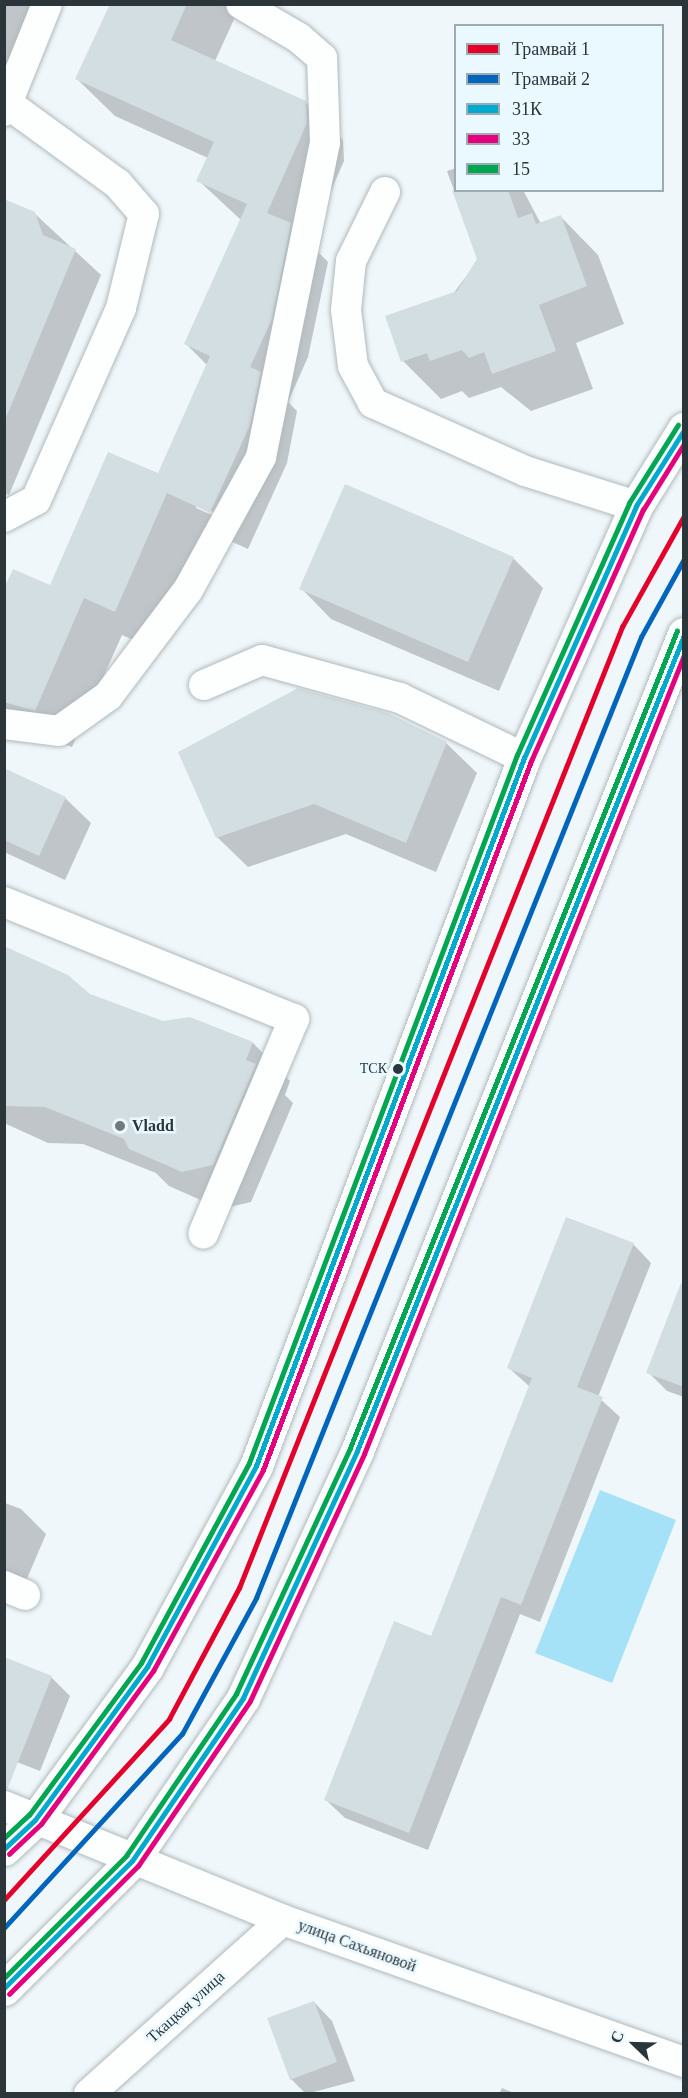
<!DOCTYPE html>
<html>
<head>
<meta charset="utf-8">
<style>
  body { margin:0 }
  #map { position:relative; width:688px; height:2098px; overflow:hidden; background:#eff7fa; font-family:"Times New Roman",serif }
  div>[style] { position:absolute }
  [style*='--x'] { left:calc(var(--x)*1px); top:calc(var(--y)*1px); width:calc(var(--w)*1px); rotate:calc(var(--a)*1deg) }
  .green>* { inset:0; background:#a6e2f7 }
  .shadow>* { inset:0; background:#0003 }
  .building>* { inset:0; background:#d3dee2 }
  .roads { filter:drop-shadow(0 0 2px #b1b9bc) drop-shadow(0 0 2px #b1b9bc) }
  .street>* { height:30px; margin:-15px; padding:0 15px; transform-origin:15px; border-radius:15px; background:#fdfefe }
  .primary>* { height:33px; margin:-16.5px; padding:0 16.5px; transform-origin:16.5px; border-radius:16.5px; background:#fdfefe }
  .bus-1>* { height:4.5px; margin:-2.25px; padding:0 2.25px; transform-origin:2.25px; border-radius:2.25px; background:#00a9ce }
  .bus-2>* { height:4.5px; margin:-2.25px; padding:0 2.25px; transform-origin:2.25px; border-radius:2.25px; background:#e5007d }
  .bus-3>* { height:4.5px; margin:-2.25px; padding:0 2.25px; transform-origin:2.25px; border-radius:2.25px; background:#00a651 }
  .tram-1>* { height:4.5px; margin:-2.25px; padding:0 2.25px; transform-origin:2.25px; border-radius:2.25px; background:#e4002b }
  .tram-2>* { height:4.5px; margin:-2.25px; padding:0 2.25px; transform-origin:2.25px; border-radius:2.25px; background:#0065bd }
  .dots>* { width:16px; height:16px; translate:-50% -50%; box-sizing:border-box; border:3px solid #eaf9ff; border-radius:50% }
  span { translate:-50% -50%; white-space:nowrap; text-align:center; line-height:1.15; -webkit-text-stroke:5px #eaf9ff; paint-order:stroke }
  .bus-label { font-size:14px; color:#2c363a }
  .right { translate:-100% -50%; text-align:right }
  .poi-label { font-size:16px; color:#2c363a; font-weight:700 }
  .left { translate:0 -50%; text-align:left }
  .street-label { font-size:16px; color:#2c363a }
  .frame { position:absolute; inset:0; border:6px solid #2c363a; pointer-events:none }
  .legend { position:absolute; left:454px; top:24px; width:210px; height:168px; box-sizing:border-box; background:#eaf9ff; border:2px solid #9eabb0; margin:0; padding:8px 10px; list-style:none; font-size:18px; color:#2c363a }
  .legend li { display:flex; align-items:center; gap:12px; height:30px }
  .legend b { width:30px; border:2px solid #9eabb0 }
  .north { position:absolute; left:604px; top:2014px; width:60px; height:60px; -webkit-text-stroke:4px #eaf9ff; paint-order:stroke; rotate:293deg; font-size:16px; font-weight:700; line-height:24px; text-align:center; color:#2c363a }
  .north::after { content:''; display:block; margin:auto; width:21px; height:27px; background:#2c363a; clip-path:polygon(50% 0,100% 100%,50% 72%,0 100%) }
</style>
</head>
<body>
<div id="map">
  <div class="green">
    <i style="clip-path:polygon(600px 1490px,676px 1520px,612px 1683px,535px 1653px)"></i>
  </div>
  <div class="shadow">
    <i style="clip-path:polygon(4px 4px,56px 4px,4px 129px)"></i>
    <i style="clip-path:polygon(evenodd,111px 4px,241px 4px,215px 61px,305px 102px,343px 140px,344px 161px,308px 242px,328px 262px,308px 357px,288px 402px,297px 411px,287px 463px,248px 549px,204px 529px,152px 648px,122px 635px,72px 747px,4px 722px,4px 592px,51px 587px,158px 475px,207px 365px,186px 344px,241px 220px,198px 180px,208px 158px,115px 116px,77px 79px,111px 4px,196px 505px,218px 514px,217px 517px,196px 508px,196px 505px)"></i>
    <i style="clip-path:polygon(456px 168px,456px 190px,523px 190px,541px 224px,561px 217px,598px 255px,624px 324px,576px 343px,593px 389px,531px 411px,501px 387px,469px 398px,462px 391px,441px 399px,403px 361px,479px 259px,447px 171px)"></i>
    <i style="clip-path:polygon(4px 206px,34px 213px,101px 275px,9px 495px,4px 493px)"></i>
    <i style="clip-path:polygon(513px 558px,543px 588px,499px 691px,331px 619px,301px 588px)"></i>
    <i style="clip-path:polygon(446px 743px,477px 773px,436px 872px,346px 834px,248px 867px,217px 837px)"></i>
    <i style="clip-path:polygon(4px 769px,65px 798px,91px 823px,65px 880px,4px 852px)"></i>
    <i style="clip-path:polygon(4px 947px,90px 995px,163px 1022px,190px 1018px,253px 1043px,290px 1081px,285px 1095px,293px 1103px,251px 1202px,221px 1209px,169px 1186px,156px 1173px,83px 1144px,48px 1143px,4px 1123px)"></i>
    <i style="clip-path:polygon(633px 1244px,651px 1263px,598px 1397px,620px 1417px,540px 1622px,520px 1614px,428px 1850px,345px 1818px,326px 1800px,432px 1638px,530px 1387px,509px 1368px)"></i>
    <i style="clip-path:polygon(684px 1299px,684px 1397px,667px 1391px,648px 1372px)"></i>
    <i style="clip-path:polygon(4px 1491px,5px 1503px,21px 1509px,46px 1534px,23px 1588px,4px 1581px)"></i>
    <i style="clip-path:polygon(51px 1677px,70px 1696px,40px 1771px,4px 1757px)"></i>
    <i style="clip-path:polygon(314px 2002px,332px 2021px,355px 2081px,306px 2094px,291px 2079px)"></i>
    <i style="clip-path:polygon(502px 2088px,516px 2094px,499px 2094px)"></i>
  </div>
  <div class="building">
    <i style="clip-path:polygon(110px 4px,187px 4px,171px 40px,306px 101px,307px 123px,267px 213px,291px 223px,272px 319px,250px 367px,261px 372px,250px 425px,210px 513px,167px 493px,115px 612px,84px 598px,35px 711px,4px 702px,4px 588px,13px 569px,50px 585px,108px 452px,158px 473px,210px 356px,184px 344px,247px 204px,196px 181px,214px 142px,75px 79px)"></i>
    <i style="clip-path:polygon(452px 190px,508px 190px,518px 218px,532px 213px,536px 224px,561px 215px,587px 286px,539px 305px,556px 351px,492px 374px,484px 352px,469px 358px,462px 350px,430px 361px,427px 353px,401px 362px,385px 316px,457px 291px,477px 259px)"></i>
    <i style="clip-path:polygon(4px 199px,35px 212px,43px 235px,76px 249px,5px 420px)"></i>
    <i style="clip-path:polygon(345px 484px,514px 557px,468px 662px,299px 589px)"></i>
    <i style="clip-path:polygon(298px 688px,388px 713px,447px 742px,406px 843px,314px 804px,216px 838px,178px 752px)"></i>
    <i style="clip-path:polygon(4px 768px,66px 797px,39px 856px,4px 840px)"></i>
    <i style="clip-path:polygon(4px 946px,68px 975px,90px 994px,163px 1021px,190px 1017px,253px 1042px,246px 1060px,256px 1064px,213px 1165px,182px 1172px,129px 1149px,124px 1139px,45px 1107px,4px 1106px)"></i>
    <i style="clip-path:polygon(566px 1217px,634px 1243px,577px 1387px,603px 1397px,521px 1605px,501px 1597px,409px 1833px,324px 1800px,394px 1621px,431px 1636px,532px 1378px,507px 1368px)"></i>
    <i style="clip-path:polygon(681px 1283px,684px 1284px,684px 1387px,646px 1373px)"></i>
    <i style="clip-path:polygon(4px 1657px,52px 1676px,7px 1790px,4px 1789px)"></i>
    <i style="clip-path:polygon(314px 2001px,337px 2062px,290px 2080px,267px 2018px)"></i>
  </div>
  <div class="roads">
    <div class="street">
      <i style="--x:4;--y:111;--w:115;--a:-68.1"></i>
      <i style="--x:385;--y:192;--w:77;--a:116.2"></i>
      <i style="--x:351;--y:261;--w:49;--a:95.8"></i>
      <i style="--x:346;--y:310;--w:56;--a:82.9"></i>
      <i style="--x:353;--y:366;--w:42;--a:61.6"></i>
      <i style="--x:373;--y:403;--w:167;--a:24.1"></i>
      <i style="--x:525;--y:471;--w:116;--a:17.5"></i>
      <i style="--x:4;--y:517;--w:36;--a:-28"></i>
      <i style="--x:36;--y:500;--w:210;--a:-66.1"></i>
      <i style="--x:121;--y:308;--w:97;--a:-76.3"></i>
      <i style="--x:144;--y:214;--w:40;--a:-131"></i>
      <i style="--x:118;--y:184;--w:136;--a:-144"></i>
      <i style="--x:204;--y:685;--w:63;--a:-23.3"></i>
      <i style="--x:262;--y:660;--w:143;--a:15.4"></i>
      <i style="--x:400;--y:698;--w:138;--a:25.8"></i>
      <i style="--x:4;--y:724;--w:55;--a:7.3"></i>
      <i style="--x:59;--y:731;--w:60;--a:-35.5"></i>
      <i style="--x:108;--y:696;--w:133;--a:-53"></i>
      <i style="--x:188;--y:590;--w:152;--a:-61.2"></i>
      <i style="--x:261;--y:457;--w:320;--a:-78.5"></i>
      <i style="--x:325;--y:143;--w:85;--a:-92"></i>
      <i style="--x:322;--y:58;--w:30;--a:-139"></i>
      <i style="--x:299;--y:38;--w:67;--a:-149.6"></i>
      <i style="--x:4;--y:902;--w:313;--a:22"></i>
      <i style="--x:294;--y:1019;--w:233;--a:112.9"></i>
      <i style="--x:4;--y:1586;--w:23;--a:23"></i>
      <i style="--x:4;--y:1806;--w:301;--a:22.2"></i>
      <i style="--x:283;--y:1920;--w:425;--a:19.5"></i>
      <i style="--x:89;--y:2094;--w:261;--a:-41.9"></i>
    </div>
    <div class="primary">
      <i style="--x:4;--y:1849;--w:42;--a:-43.1"></i>
      <i style="--x:35;--y:1820;--w:190;--a:-53.8"></i>
      <i style="--x:147;--y:1667;--w:229;--a:-61.5"></i>
      <i style="--x:256;--y:1466;--w:757;--a:-69.27"></i>
      <i style="--x:524;--y:758;--w:276;--a:-66"></i>
      <i style="--x:636;--y:506;--w:91;--a:-58.1"></i>
      <i style="--x:4;--y:1989;--w:181;--a:-45"></i>
      <i style="--x:132;--y:1861;--w:197;--a:-55.7"></i>
      <i style="--x:243;--y:1698;--w:272;--a:-65.2"></i>
      <i style="--x:357;--y:1451;--w:880;--a:-68.19"></i>
    </div>
  </div>
  <div class="bus-1">
    <i style="--x:4;--y:1849;--w:42;--a:-43.1"></i>
    <i style="--x:35;--y:1820;--w:190;--a:-53.8"></i>
    <i style="--x:147;--y:1667;--w:229;--a:-61.5"></i>
    <i style="--x:256;--y:1466;--w:757;--a:-69.27"></i>
    <i style="--x:524;--y:758;--w:276;--a:-66"></i>
    <i style="--x:636;--y:506;--w:90;--a:-57.7"></i>
    <i style="--x:4;--y:1988;--w:180;--a:-44.8"></i>
    <i style="--x:132;--y:1861;--w:197;--a:-55.7"></i>
    <i style="--x:243;--y:1698;--w:272;--a:-65.2"></i>
    <i style="--x:357;--y:1451;--w:879;--a:-68.16"></i>
  </div>
  <div class="bus-2">
    <i style="--x:9;--y:1854;--w:44;--a:-43.2"></i>
    <i style="--x:41;--y:1824;--w:190;--a:-53.8"></i>
    <i style="--x:153;--y:1671;--w:229;--a:-61.3"></i>
    <i style="--x:263;--y:1470;--w:758;--a:-69.29"></i>
    <i style="--x:531;--y:761;--w:275;--a:-66"></i>
    <i style="--x:643;--y:510;--w:78;--a:-58.2"></i>
    <i style="--x:9;--y:1994;--w:182;--a:-44.8"></i>
    <i style="--x:138;--y:1866;--w:199;--a:-55.8"></i>
    <i style="--x:250;--y:1701;--w:272;--a:-65.2"></i>
    <i style="--x:364;--y:1454;--w:861;--a:-68.17"></i>
  </div>
  <div class="bus-3">
    <i style="--x:4;--y:1838;--w:34;--a:-43"></i>
    <i style="--x:29;--y:1815;--w:189;--a:-53.6"></i>
    <i style="--x:141;--y:1663;--w:227;--a:-61.6"></i>
    <i style="--x:249;--y:1463;--w:757;--a:-69.27"></i>
    <i style="--x:517;--y:755;--w:276;--a:-66"></i>
    <i style="--x:629;--y:503;--w:92;--a:-57.9"></i>
    <i style="--x:4;--y:1978;--w:173;--a:-45"></i>
    <i style="--x:126;--y:1856;--w:196;--a:-55.8"></i>
    <i style="--x:236;--y:1694;--w:271;--a:-65.1"></i>
    <i style="--x:350;--y:1448;--w:880;--a:-68.19"></i>
  </div>
  <div class="tram-1">
    <i style="--x:4;--y:1900;--w:245;--a:-47.6"></i>
    <i style="--x:169;--y:1719;--w:149;--a:-61.9"></i>
    <i style="--x:239;--y:1588;--w:1035;--a:-68.27"></i>
    <i style="--x:622;--y:627;--w:127;--a:-60.8"></i>
  </div>
  <div class="tram-2">
    <i style="--x:4;--y:1928;--w:263;--a:-47.5"></i>
    <i style="--x:182;--y:1734;--w:155;--a:-61.4"></i>
    <i style="--x:256;--y:1598;--w:1035;--a:-68.17"></i>
    <i style="--x:641;--y:637;--w:89;--a:-61.1"></i>
  </div>
  <div class="dots">
    <i style="left:398px;top:1069px;background:#2c363a"></i>
    <i style="left:120px;top:1126px;background:#707a7d"></i>
  </div>
  <div class="bus-label">
    <span class="right" style="left:387px;top:1069px">ТСК</span>
  </div>
  <div class="poi-label">
    <span class="left" style="left:132px;top:1126px">Vladd</span>
  </div>
  <div class="street-label">
    <span style="left:357px;top:1946px;rotate:20deg">улица Сахьяновой</span>
    <span style="left:186px;top:2007px;rotate:-42deg">Ткацкая улица</span>
  </div>
  <div class="frame"></div>
  <ul class="legend">
  <li><b style="height:8px;background:#e4002b"></b>Трамвай 1</li>
  <li><b style="height:8px;background:#0065bd"></b>Трамвай 2</li>
  <li><b style="height:8px;background:#00a9ce"></b>31К</li>
  <li><b style="height:8px;background:#e5007d"></b>33</li>
  <li><b style="height:8px;background:#00a651"></b>15</li>
  </ul>
  <div class="north">С</div>
</div>
</body>
</html>
